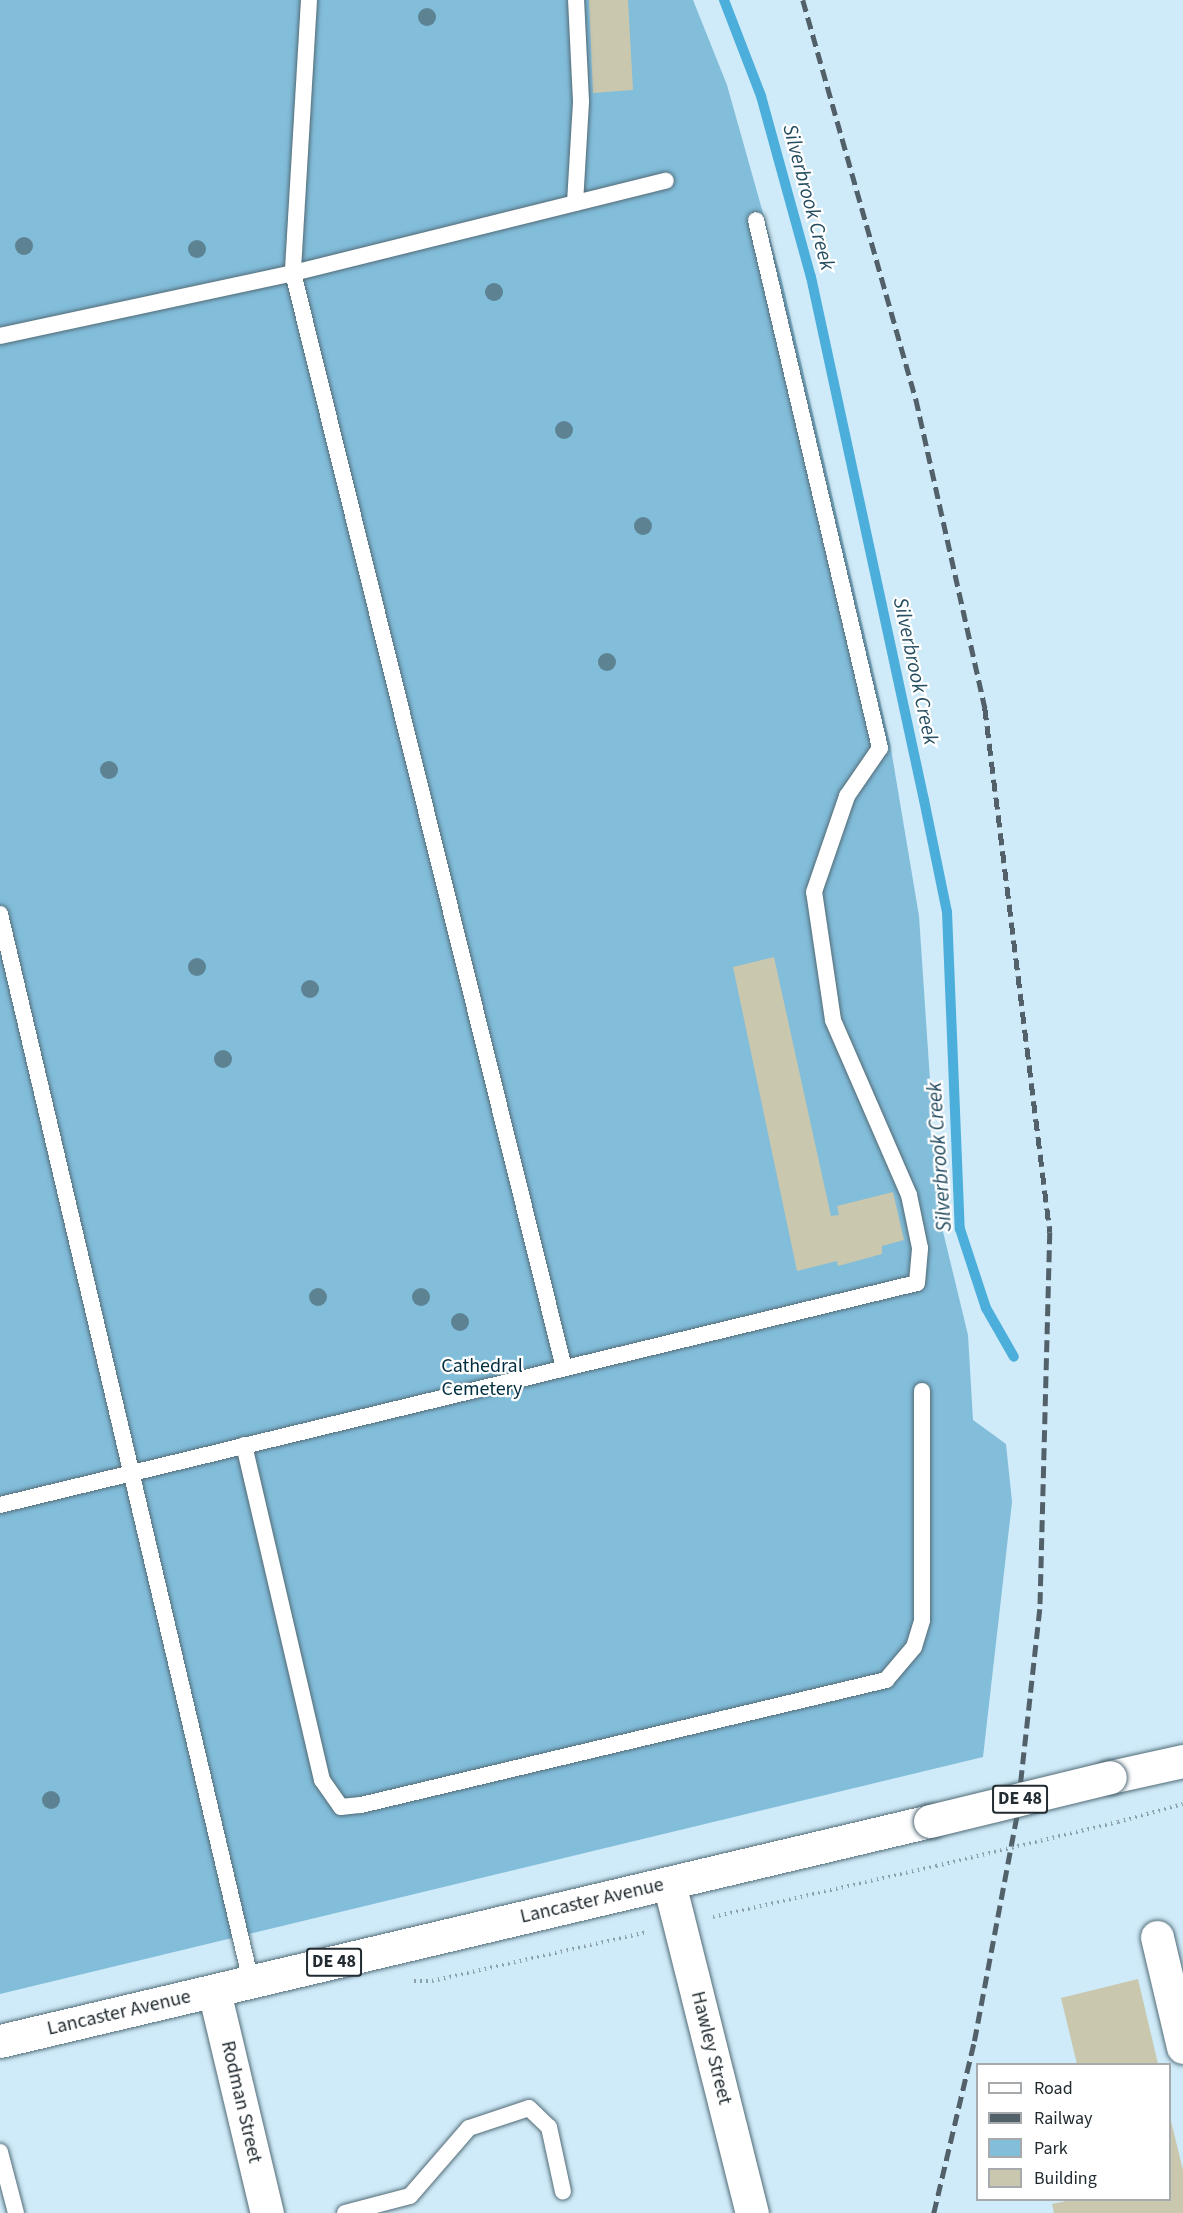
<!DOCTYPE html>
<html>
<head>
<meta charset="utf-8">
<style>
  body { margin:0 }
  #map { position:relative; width:1183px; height:2213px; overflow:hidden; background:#cfeaf8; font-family:"Source Sans 3",sans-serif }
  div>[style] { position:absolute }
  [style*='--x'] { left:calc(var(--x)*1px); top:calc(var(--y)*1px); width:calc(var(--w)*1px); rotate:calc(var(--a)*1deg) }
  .green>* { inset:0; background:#82bdda }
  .stream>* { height:10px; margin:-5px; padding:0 5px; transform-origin:5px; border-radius:5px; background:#4caedb }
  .building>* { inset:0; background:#c9c7ad }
  .path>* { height:4px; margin-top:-2px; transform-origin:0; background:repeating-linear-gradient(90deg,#8ca1ab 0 1.5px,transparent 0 6px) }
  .roads { filter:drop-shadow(0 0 2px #526b77) drop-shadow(0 0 2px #526b77) }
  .lane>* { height:16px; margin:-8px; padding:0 8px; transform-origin:8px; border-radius:8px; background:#fff }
  .street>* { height:33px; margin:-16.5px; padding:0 16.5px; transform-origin:16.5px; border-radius:16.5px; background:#fff }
  .primary>* { height:33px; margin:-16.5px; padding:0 16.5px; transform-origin:16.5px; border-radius:16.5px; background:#fff }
  .rail>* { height:4.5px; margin-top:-2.25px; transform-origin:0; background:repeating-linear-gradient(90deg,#526169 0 12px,transparent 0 18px) }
  .path-bridge>* { height:4px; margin-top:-2px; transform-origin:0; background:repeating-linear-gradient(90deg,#8ca1ab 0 1.5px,transparent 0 6px) }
  .bridges { filter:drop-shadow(0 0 2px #526b77) drop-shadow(0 0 2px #526b77) }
  .primary-bridge>* { height:33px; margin:-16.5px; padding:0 16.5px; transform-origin:16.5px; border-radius:16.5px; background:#fff }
  .trees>* { width:18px; height:18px; margin:-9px; border-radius:50%; background:#5d8393 }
  span { translate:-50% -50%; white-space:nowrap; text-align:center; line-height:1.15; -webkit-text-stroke:4.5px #fff; paint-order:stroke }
  .shield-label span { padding:2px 4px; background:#fff; border:2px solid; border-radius:4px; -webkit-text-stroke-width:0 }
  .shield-label { font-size:18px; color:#212b31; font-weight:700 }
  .park-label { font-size:20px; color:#002e40 }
  .street-label { font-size:20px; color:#212b31 }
  .water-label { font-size:21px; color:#254e61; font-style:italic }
  .legend { position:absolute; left:976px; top:2063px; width:195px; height:138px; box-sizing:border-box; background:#fff; border:2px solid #a6aaad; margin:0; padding:8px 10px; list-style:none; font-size:18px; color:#212b31 }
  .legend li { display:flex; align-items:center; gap:12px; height:30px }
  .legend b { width:30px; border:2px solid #a6aaad }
</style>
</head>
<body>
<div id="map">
  <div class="green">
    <i style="clip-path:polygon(0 0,693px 0,727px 85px,782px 281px,890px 743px,919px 916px,939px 1215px,968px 1335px,973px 1420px,1006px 1444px,1012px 1502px,983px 1757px,0 1994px)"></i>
  </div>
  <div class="stream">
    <i style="--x:724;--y:0;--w:103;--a:68.9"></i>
    <i style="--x:761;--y:96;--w:188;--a:74.6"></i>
    <i style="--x:811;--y:277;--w:535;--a:77.81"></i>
    <i style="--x:924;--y:800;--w:114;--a:78.4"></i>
    <i style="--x:947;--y:912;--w:317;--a:87.7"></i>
    <i style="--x:960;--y:1229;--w:83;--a:71.8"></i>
    <i style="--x:986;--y:1308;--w:56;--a:60.3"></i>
  </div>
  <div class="building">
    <i style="clip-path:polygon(589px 0,628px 0,633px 90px,593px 93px)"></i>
    <i style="clip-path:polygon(774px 957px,831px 1216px,839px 1215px,837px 1206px,893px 1192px,904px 1240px,882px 1246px,882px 1254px,838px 1266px,837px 1261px,797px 1271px,733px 967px)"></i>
    <i style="clip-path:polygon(1138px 1979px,1158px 2064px,1077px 2064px,1061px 1998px)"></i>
    <i style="clip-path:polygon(1170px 2117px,1183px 2170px,1183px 2213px,1054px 2213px,1052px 2204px,1071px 2200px,1170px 2200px)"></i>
  </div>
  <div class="path">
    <i style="--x:1118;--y:1822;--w:67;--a:-15.5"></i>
    <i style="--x:713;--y:1917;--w:229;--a:-12.9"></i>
    <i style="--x:414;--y:1981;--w:18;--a:0"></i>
    <i style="--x:432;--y:1981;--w:221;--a:-12.8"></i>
  </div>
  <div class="roads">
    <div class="lane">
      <i style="--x:309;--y:0;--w:273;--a:93.4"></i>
      <i style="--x:293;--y:273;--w:1128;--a:76.1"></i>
      <i style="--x:575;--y:203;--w:102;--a:-86.6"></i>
      <i style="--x:581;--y:101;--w:101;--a:-92.8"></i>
      <i style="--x:0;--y:336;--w:300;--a:-12.1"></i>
      <i style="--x:293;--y:273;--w:384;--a:-13.9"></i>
      <i style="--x:0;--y:914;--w:1097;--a:76.77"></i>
      <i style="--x:244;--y:1445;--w:344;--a:76.9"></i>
      <i style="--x:322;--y:1780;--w:33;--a:55"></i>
      <i style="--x:341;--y:1807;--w:20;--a:-6"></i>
      <i style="--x:361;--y:1805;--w:540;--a:-13.39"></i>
      <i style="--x:886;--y:1680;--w:43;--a:-49.7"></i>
      <i style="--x:914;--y:1647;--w:28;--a:-73"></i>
      <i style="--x:922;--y:1620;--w:229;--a:-90"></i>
      <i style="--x:0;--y:1505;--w:943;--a:-13.61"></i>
      <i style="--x:917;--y:1283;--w:35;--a:-85"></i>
      <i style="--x:920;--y:1248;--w:54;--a:-101.7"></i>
      <i style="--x:909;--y:1195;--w:191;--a:-113.5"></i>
      <i style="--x:833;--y:1020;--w:129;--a:-98.4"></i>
      <i style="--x:814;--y:892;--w:102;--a:-71"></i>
      <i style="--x:847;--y:796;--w:58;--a:-55.5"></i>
      <i style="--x:880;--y:748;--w:542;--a:-103.22"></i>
      <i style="--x:0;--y:2152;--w:63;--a:75.3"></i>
      <i style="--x:345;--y:2213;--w:67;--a:-14.7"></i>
      <i style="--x:410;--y:2196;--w:90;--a:-49.1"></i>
      <i style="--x:469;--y:2128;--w:63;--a:-18.4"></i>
      <i style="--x:529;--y:2108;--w:28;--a:44"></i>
      <i style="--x:549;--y:2127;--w:66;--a:77.8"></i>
    </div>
    <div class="street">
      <i style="--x:669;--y:1883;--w:340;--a:75.9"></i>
      <i style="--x:1157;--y:1937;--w:113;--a:76.7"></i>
      <i style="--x:214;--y:1991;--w:228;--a:76.6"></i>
    </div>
    <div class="primary">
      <i style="--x:1110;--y:1777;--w:75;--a:-12.4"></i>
      <i style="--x:0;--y:2041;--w:956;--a:-13.31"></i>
    </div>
  </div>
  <div class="rail">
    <i style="--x:803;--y:0;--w:415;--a:74.2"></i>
    <i style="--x:916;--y:399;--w:317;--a:77.4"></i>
    <i style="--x:985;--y:708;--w:528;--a:82.93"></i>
    <i style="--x:1050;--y:1232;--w:377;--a:91.5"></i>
    <i style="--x:1040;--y:1609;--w:209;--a:96.3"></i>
    <i style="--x:1017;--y:1817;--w:231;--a:100.7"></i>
    <i style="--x:974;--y:2044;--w:174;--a:103.3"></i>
  </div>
  <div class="path-bridge">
    <i style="--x:936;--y:1866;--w:187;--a:-13.6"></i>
  </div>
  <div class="bridges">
    <div class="primary-bridge">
      <i style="--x:930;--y:1821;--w:185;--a:-13.7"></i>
    </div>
  </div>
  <div class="trees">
    <i style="left:427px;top:17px"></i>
    <i style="left:24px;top:246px"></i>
    <i style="left:197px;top:249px"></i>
    <i style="left:494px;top:292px"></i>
    <i style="left:564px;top:430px"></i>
    <i style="left:643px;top:526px"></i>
    <i style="left:607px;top:662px"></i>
    <i style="left:109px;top:770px"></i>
    <i style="left:197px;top:967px"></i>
    <i style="left:310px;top:989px"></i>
    <i style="left:223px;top:1059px"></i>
    <i style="left:318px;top:1297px"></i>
    <i style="left:421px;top:1297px"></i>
    <i style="left:460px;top:1322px"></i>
    <i style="left:51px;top:1800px"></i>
  </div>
  <div class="shield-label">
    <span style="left:1020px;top:1799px">DE 48</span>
    <span style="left:334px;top:1962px">DE 48</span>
  </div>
  <div class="park-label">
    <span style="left:482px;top:1378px">Cathedral<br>Cemetery</span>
  </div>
  <div class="street-label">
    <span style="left:592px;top:1901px;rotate:-13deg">Lancaster Avenue</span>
    <span style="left:119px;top:2013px;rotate:-13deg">Lancaster Avenue</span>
    <span style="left:711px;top:2048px;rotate:76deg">Hawley Street</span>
    <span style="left:241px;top:2102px;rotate:77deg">Rodman Street</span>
  </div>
  <div class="water-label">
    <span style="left:809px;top:197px;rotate:75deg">Silverbrook Creek</span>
    <span style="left:916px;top:671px;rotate:78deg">Silverbrook Creek</span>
    <span style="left:939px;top:1157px;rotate:-94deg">Silverbrook Creek</span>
  </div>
  <ul class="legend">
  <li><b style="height:8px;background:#fff"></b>Road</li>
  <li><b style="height:8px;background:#526169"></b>Railway</li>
  <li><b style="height:16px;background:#82bdda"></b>Park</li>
  <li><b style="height:16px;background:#c9c7ad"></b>Building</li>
  </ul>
</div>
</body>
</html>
